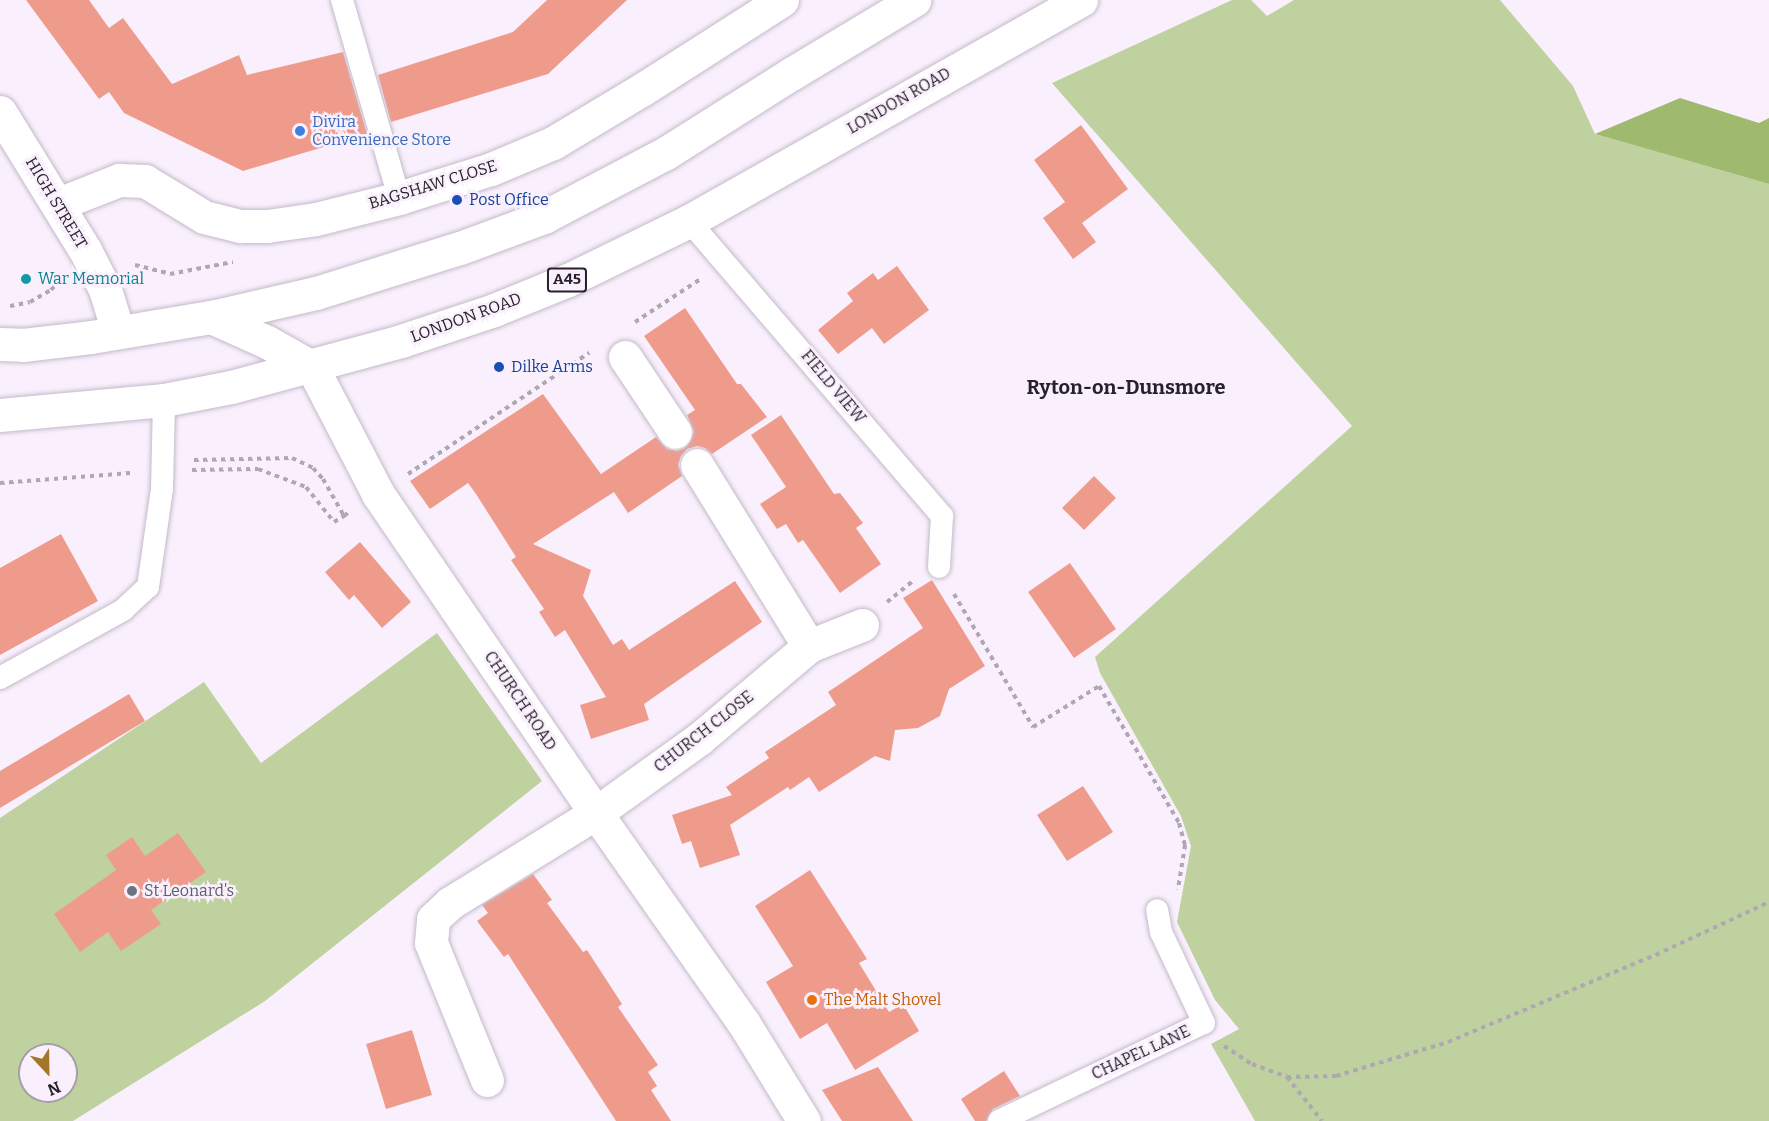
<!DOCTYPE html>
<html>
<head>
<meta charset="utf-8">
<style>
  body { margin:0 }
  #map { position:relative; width:1769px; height:1121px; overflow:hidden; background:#faf0fd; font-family:Bitter,serif }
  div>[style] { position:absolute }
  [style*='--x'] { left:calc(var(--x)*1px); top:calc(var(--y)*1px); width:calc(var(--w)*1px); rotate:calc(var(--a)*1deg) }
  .green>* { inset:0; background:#bed19e }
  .forest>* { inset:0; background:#9fb96f }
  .building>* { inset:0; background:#ef9b8c }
  .path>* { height:4px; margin-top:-2px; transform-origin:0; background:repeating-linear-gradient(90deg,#afa7b2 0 4.5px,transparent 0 9px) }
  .roads { filter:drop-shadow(0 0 2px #c4b9c9) drop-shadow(0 0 2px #c4b9c9) }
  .lane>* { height:22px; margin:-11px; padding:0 11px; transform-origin:11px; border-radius:11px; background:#fff }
  .street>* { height:33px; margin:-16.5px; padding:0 16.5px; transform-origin:16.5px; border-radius:16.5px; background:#fff }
  .highway>* { height:33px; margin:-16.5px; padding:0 16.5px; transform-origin:16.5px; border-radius:16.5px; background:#fff }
  .dots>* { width:16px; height:16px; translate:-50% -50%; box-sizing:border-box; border:3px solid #faf0fd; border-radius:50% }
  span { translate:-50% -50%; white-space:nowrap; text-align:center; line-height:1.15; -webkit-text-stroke:5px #faf0fd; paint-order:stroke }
  .shield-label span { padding:2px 4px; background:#faf0fd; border:2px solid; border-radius:4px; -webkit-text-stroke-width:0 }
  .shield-label { font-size:15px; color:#272228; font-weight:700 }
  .street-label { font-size:16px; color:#272228 }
  .shop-label { font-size:16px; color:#366cbe }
  .left { translate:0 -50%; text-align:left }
  .transit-label { font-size:16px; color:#164399 }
  .culture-label { font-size:16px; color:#0d838f }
  .worship-label { font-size:16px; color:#5b616d }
  .food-label { font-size:16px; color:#c56008 }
  .quarter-label { font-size:20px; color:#272228; font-weight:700 }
  .north { position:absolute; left:18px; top:1043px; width:60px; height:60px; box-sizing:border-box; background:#faf0fd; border:2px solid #a69ea8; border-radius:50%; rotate:158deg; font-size:16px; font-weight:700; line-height:24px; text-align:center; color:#272228 }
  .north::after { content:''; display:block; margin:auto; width:21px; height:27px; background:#a27727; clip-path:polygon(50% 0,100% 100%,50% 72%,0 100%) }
</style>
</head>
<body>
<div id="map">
  <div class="green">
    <i style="clip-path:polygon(1232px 0,1251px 0,1267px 16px,1294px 0,1500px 0,1573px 86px,1595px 134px,1769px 184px,1769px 1121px,1255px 1121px,1211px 1044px,1239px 1029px,1215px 1000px,1177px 922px,1191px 846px,1181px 816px,1100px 673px,1095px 657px,1352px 426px,1052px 83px)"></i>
    <i style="clip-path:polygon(evenodd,437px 633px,542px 781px,265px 1001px,73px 1121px,0 1121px,0 818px,204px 682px,261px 763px,437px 633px,30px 1055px,66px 1055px,66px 1091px,30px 1091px,30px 1055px)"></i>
  </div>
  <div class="forest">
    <i style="clip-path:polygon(1680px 98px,1759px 123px,1769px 118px,1769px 184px,1595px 134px)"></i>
  </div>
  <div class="building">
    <i style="clip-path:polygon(26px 0,89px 0,109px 28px,123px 18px,172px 84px,239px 55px,247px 75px,343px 52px,367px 134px,243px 171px,124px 113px,109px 92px,99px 99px)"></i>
    <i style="clip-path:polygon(547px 0,627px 0,548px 74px,391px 122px,378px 75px,513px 32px)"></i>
    <i style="clip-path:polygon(1081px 125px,1128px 189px,1082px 223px,1096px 242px,1073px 259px,1043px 218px,1065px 202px,1034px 160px)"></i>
    <i style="clip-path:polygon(897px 266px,929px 310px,884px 344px,872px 328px,838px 354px,818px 330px,853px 301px,847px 293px,873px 273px,878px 280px)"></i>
    <i style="clip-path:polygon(685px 308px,737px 384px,741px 384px,767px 417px,712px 454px,705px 448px,697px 446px,687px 449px,681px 456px,678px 465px,682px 476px,628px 513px,614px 492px,533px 544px,591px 570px,583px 596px,613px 645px,622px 639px,629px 650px,735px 581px,762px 622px,644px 704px,649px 720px,591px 739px,580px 705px,606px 697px,565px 630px,555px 637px,539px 612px,544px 609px,511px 560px,516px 557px,476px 494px,468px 483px,430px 509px,410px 481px,543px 394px,611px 488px,601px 474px,656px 437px,667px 449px,677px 451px,685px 448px,691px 441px,694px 431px,687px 415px,695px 410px,644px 336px)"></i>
    <i style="clip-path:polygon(781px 415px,834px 494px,840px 493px,863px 523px,856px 528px,881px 564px,840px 593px,803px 540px,798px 543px,786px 524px,777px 529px,760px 504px,786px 487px,751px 435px)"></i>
    <i style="clip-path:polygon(1094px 476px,1116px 498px,1084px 530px,1062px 508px)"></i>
    <i style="clip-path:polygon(61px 534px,98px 601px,0 655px,0 568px)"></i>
    <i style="clip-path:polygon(360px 542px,411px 602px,382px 628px,354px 595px,349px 600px,325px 572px)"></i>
    <i style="clip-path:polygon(1070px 563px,1116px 629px,1074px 658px,1028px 592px)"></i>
    <i style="clip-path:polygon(932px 580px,985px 666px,949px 689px,940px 716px,918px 728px,895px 730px,890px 761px,875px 756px,819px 792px,809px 777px,790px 790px,788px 787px,730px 825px,740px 855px,700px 868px,691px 841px,682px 844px,672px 815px,732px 795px,726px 787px,769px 758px,765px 752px,836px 705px,828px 692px,923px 628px,903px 598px)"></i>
    <i style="clip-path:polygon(129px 694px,145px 721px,0 808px,0 771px)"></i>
    <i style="clip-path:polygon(1083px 786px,1113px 832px,1067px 861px,1037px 815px)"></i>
    <i style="clip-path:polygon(178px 833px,206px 872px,151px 910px,161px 924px,121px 951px,108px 932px,80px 952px,54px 914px,116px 870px,106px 855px,132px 837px,145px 856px)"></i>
    <i style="clip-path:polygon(810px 870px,867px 959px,859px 963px,889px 1012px,903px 1004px,919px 1031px,855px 1070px,827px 1023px,800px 1039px,766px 982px,793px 966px,755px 906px)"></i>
    <i style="clip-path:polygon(533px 874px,552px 900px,547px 903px,583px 952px,587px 950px,622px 1004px,618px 1007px,658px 1065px,648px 1072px,657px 1086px,651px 1090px,671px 1121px,616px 1121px,508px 954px,504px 957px,477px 921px,488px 913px,482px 905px)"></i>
    <i style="clip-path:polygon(412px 1030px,432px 1095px,386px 1109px,366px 1044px)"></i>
    <i style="clip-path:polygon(878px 1067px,913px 1121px,842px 1121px,822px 1090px)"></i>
    <i style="clip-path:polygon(1004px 1071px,1020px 1096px,993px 1109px,986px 1121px,975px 1121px,961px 1099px)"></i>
  </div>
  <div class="path">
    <i style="--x:135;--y:265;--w:36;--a:14"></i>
    <i style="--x:170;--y:274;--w:64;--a:-10.8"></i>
    <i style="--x:10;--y:306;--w:20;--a:-11"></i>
    <i style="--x:30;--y:302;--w:24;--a:-30"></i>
    <i style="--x:51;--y:290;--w:13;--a:-48"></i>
    <i style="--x:635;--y:322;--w:77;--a:-33.3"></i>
    <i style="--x:194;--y:460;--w:98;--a:-1.2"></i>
    <i style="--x:292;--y:458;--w:23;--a:25"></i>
    <i style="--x:313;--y:468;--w:15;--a:48"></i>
    <i style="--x:323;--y:479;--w:43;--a:60.4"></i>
    <i style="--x:344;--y:516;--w:6;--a:-39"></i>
    <i style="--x:192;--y:470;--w:66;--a:-0.9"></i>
    <i style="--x:258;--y:469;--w:51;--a:20.6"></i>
    <i style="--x:306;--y:487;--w:45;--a:51.3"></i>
    <i style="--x:334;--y:522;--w:12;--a:-31"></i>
    <i style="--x:408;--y:474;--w:218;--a:-33.8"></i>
    <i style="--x:0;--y:483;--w:131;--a:-4.4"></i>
    <i style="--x:954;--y:594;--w:155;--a:59.3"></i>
    <i style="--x:1033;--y:727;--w:78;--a:-31.8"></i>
    <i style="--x:1099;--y:686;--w:159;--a:59.7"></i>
    <i style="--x:1179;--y:823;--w:23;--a:75"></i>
    <i style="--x:1185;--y:845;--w:45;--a:99"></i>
    <i style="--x:887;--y:602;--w:32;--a:-39"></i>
    <i style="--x:1224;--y:1046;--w:33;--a:33"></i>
    <i style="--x:1252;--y:1064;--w:37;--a:20"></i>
    <i style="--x:1287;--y:1077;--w:49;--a:-1.2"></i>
    <i style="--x:1336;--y:1076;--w:117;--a:-16.9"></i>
    <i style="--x:1448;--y:1042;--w:234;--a:-22.8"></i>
    <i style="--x:1664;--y:951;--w:116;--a:-25"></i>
    <i style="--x:1287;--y:1077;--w:56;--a:51.5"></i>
  </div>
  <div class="roads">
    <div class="lane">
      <i style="--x:342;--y:0;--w:206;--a:73.9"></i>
      <i style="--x:689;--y:221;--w:389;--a:49.4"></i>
      <i style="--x:942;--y:516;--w:51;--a:93.4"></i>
      <i style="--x:0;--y:678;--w:141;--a:-28.9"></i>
      <i style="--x:123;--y:610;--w:34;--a:-43"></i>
      <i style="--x:148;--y:587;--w:99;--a:-81.9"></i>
      <i style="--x:162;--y:489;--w:89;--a:-88.7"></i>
      <i style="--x:999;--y:1121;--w:227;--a:-25.6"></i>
      <i style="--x:1204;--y:1023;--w:101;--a:-115.3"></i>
      <i style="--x:1161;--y:932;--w:22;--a:-100"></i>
    </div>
    <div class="street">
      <i style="--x:0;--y:112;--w:162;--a:58.4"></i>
      <i style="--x:85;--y:250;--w:44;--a:62.9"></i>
      <i style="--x:105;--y:289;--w:45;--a:73.2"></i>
      <i style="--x:58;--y:204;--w:66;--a:-21.5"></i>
      <i style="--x:119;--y:180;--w:26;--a:2"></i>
      <i style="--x:145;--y:181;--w:69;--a:31.4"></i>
      <i style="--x:204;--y:217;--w:38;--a:14"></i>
      <i style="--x:241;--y:226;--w:26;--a:0"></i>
      <i style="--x:267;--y:226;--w:49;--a:-8.1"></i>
      <i style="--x:316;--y:219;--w:86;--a:-14.2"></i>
      <i style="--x:399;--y:198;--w:96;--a:-17.5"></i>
      <i style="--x:491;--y:169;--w:67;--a:-22.8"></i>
      <i style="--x:553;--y:143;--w:105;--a:-31"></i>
      <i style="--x:643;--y:89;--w:165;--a:-32.6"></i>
      <i style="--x:211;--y:317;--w:61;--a:24.1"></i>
      <i style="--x:267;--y:342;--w:51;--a:29.1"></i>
      <i style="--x:312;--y:367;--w:143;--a:62.5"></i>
      <i style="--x:378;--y:494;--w:386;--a:55.7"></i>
      <i style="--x:596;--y:813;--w:256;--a:54.9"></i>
      <i style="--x:743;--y:1022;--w:116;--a:58.4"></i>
      <i style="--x:625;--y:357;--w:90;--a:56.3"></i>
      <i style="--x:697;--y:465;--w:213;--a:58.3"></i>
      <i style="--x:487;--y:1080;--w:148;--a:-112.2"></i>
      <i style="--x:431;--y:943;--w:24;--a:-85"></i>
      <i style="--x:433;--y:919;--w:23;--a:-43"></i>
      <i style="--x:450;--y:903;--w:172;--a:-31.7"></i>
      <i style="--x:596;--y:813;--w:127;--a:-35.7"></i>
      <i style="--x:699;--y:739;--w:144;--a:-40.2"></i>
      <i style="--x:809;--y:646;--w:57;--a:-21.6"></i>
    </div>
    <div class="highway">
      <i style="--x:0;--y:344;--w:23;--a:2"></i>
      <i style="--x:23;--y:345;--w:68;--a:-6.7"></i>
      <i style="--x:91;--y:337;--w:122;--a:-9.5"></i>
      <i style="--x:211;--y:317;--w:108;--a:-12.9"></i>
      <i style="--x:316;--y:293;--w:151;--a:-17.4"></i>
      <i style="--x:460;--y:248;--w:90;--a:-20.3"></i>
      <i style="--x:544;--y:217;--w:138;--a:-27.7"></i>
      <i style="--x:666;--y:153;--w:148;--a:-32.3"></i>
      <i style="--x:791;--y:74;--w:144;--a:-31"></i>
      <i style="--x:0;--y:415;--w:165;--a:-5.2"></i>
      <i style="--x:164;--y:400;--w:68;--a:-11"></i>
      <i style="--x:231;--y:387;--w:176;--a:-15.1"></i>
      <i style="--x:401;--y:341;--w:98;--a:-18.4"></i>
      <i style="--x:494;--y:310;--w:80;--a:-22.1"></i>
      <i style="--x:568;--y:280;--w:135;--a:-26"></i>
      <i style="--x:689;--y:221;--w:450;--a:-29.4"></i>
    </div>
  </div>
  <div class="dots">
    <i style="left:300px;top:131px;background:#3f7fe0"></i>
    <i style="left:457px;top:200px;background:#1a4fb4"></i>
    <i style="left:26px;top:279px;background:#0f9aa8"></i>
    <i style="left:499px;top:367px;background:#1a4fb4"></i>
    <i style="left:132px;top:891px;background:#6b7280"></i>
    <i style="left:812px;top:1000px;background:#e8710a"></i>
  </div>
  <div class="shield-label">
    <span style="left:567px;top:280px">A45</span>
  </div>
  <div class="street-label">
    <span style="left:899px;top:101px;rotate:-30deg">LONDON ROAD</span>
    <span style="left:433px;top:185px;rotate:-17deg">BAGSHAW CLOSE</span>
    <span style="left:56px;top:203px;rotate:59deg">HIGH STREET</span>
    <span style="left:466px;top:318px;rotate:-20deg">LONDON ROAD</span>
    <span style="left:833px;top:387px;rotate:50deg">FIELD VIEW</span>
    <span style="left:520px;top:701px;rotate:56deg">CHURCH ROAD</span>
    <span style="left:704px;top:732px;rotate:-38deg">CHURCH CLOSE</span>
    <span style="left:1141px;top:1053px;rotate:-25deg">CHAPEL LANE</span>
  </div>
  <div class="shop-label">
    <span class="left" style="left:312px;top:131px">Divira<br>Convenience Store</span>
  </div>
  <div class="transit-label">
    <span class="left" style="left:469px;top:200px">Post Office</span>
    <span class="left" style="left:511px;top:367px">Dilke Arms</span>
  </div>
  <div class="culture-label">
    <span class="left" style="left:38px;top:279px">War Memorial</span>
  </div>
  <div class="worship-label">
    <span class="left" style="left:144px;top:891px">St Leonard's</span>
  </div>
  <div class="food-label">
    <span class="left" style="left:824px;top:1000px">The Malt Shovel</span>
  </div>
  <div class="quarter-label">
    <span style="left:1126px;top:387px">Ryton-on-Dunsmore</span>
  </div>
  <div class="north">N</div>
</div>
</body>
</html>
